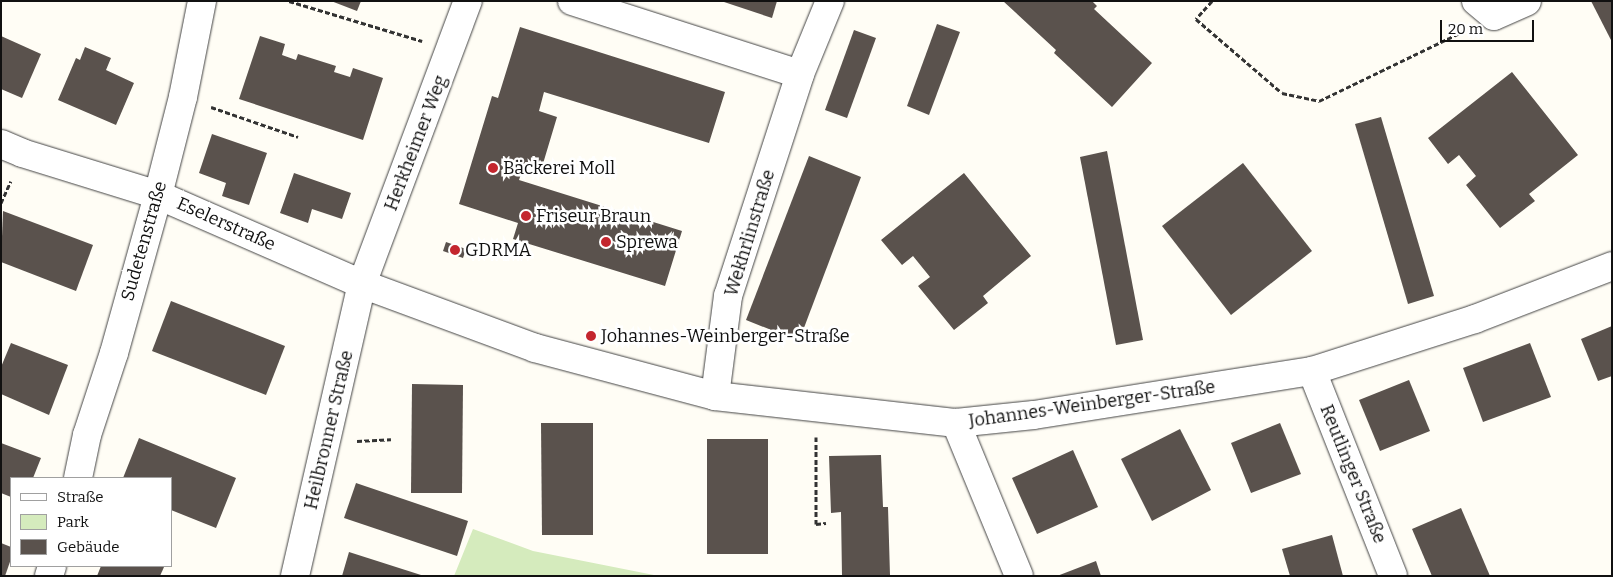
<!DOCTYPE html>
<html>
<head>
<meta charset="utf-8">
<style>
  body { margin:0 }
  #map { position:relative; width:1613px; height:577px; overflow:hidden; background:#fffdf5; font-family:Bitter,serif }
  div>[style] { position:absolute }
  [style*='--x'] { left:calc(var(--x)*1px); top:calc(var(--y)*1px); width:calc(var(--w)*1px); rotate:calc(var(--a)*1deg) }
  .green>* { inset:0; background:#d5ebbd }
  .building>* { inset:0; background:#5a524d }
  .path>* { height:3px; margin-top:-1.5px; transform-origin:0; background:repeating-linear-gradient(90deg,#333 0 5px,transparent 0 7.5px) }
  .roads { filter:drop-shadow(0 0 1px #444) drop-shadow(0 0 1px #444) }
  .minor>* { height:28px; margin:-14px; padding:0 14px; transform-origin:14px; border-radius:14px; background:#fff }
  .dots>* { width:14px; height:14px; translate:-50% -50%; box-sizing:border-box; border:2px solid #fff; border-radius:50% }
  span { translate:-50% -50%; white-space:nowrap; text-align:center; line-height:1.15; -webkit-text-stroke:5px #fff; paint-order:stroke }
  .street-label { font-size:18px; color:#111 }
  .poi-label { font-size:18px; color:#111 }
  .left { translate:0 -50%; text-align:left }
  .frame { position:absolute; inset:0; border:2px solid #111; pointer-events:none }
  .legend { position:absolute; left:10px; top:477px; width:162px; height:90px; box-sizing:border-box; background:#fff; border:1px solid #a0a0a0; margin:0; padding:6px 9px; list-style:none; font-size:15px; color:#111 }
  .legend li { display:flex; align-items:center; gap:10px; height:25px }
  .legend b { width:25px; border:1px solid #a0a0a0 }
  .scale { position:absolute; left:1440px; top:20px; width:94px; height:22px; box-sizing:border-box; border:2px solid #111; border-top:0; padding-left:6px; font-size:15px; line-height:18px; white-space:nowrap; color:#111; -webkit-text-stroke:4px #fff; paint-order:stroke }
</style>
</head>
<body>
<div id="map">
  <div class="green">
    <i style="clip-path:polygon(473px 529px,533px 551px,659px 576px,454px 576px)"></i>
  </div>
  <div class="building">
    <i style="clip-path:polygon(331px 1px,361px 1px,357px 11px)"></i>
    <i style="clip-path:polygon(721px 1px,777px 1px,772px 18px)"></i>
    <i style="clip-path:polygon(1003px 1px,1092px 1px,1097px 6px,1094px 9px,1152px 63px,1112px 107px,1054px 53px,1056px 50px)"></i>
    <i style="clip-path:polygon(1591px 1px,1612px 1px,1612px 42px)"></i>
    <i style="clip-path:polygon(937px 24px,960px 32px,929px 115px,907px 106px)"></i>
    <i style="clip-path:polygon(520px 27px,725px 92px,709px 143px,544px 92px,539px 111px,557px 117px,542px 167px,525px 162px,519px 180px,682px 231px,665px 286px,513px 239px,518px 223px,459px 204px,492px 96px,498px 98px)"></i>
    <i style="clip-path:polygon(854px 30px,876px 38px,847px 118px,825px 110px)"></i>
    <i style="clip-path:polygon(1px 36px,41px 54px,22px 98px,1px 89px)"></i>
    <i style="clip-path:polygon(260px 36px,285px 44px,282px 55px,296px 60px,298px 54px,336px 66px,334px 72px,350px 77px,353px 68px,383px 78px,363px 140px,239px 99px)"></i>
    <i style="clip-path:polygon(85px 47px,111px 58px,106px 70px,134px 83px,116px 125px,58px 100px,76px 58px,80px 60px)"></i>
    <i style="clip-path:polygon(1512px 72px,1578px 155px,1529px 194px,1535px 201px,1500px 228px,1466px 185px,1476px 176px,1459px 155px,1448px 164px,1428px 138px)"></i>
    <i style="clip-path:polygon(1381px 117px,1434px 296px,1408px 304px,1355px 124px)"></i>
    <i style="clip-path:polygon(212px 134px,267px 153px,249px 205px,222px 196px,226px 183px,199px 173px)"></i>
    <i style="clip-path:polygon(1107px 151px,1143px 340px,1116px 345px,1080px 157px)"></i>
    <i style="clip-path:polygon(809px 156px,861px 177px,799px 341px,746px 320px)"></i>
    <i style="clip-path:polygon(1243px 163px,1312px 251px,1231px 315px,1162px 226px)"></i>
    <i style="clip-path:polygon(294px 173px,351px 193px,342px 219px,312px 209px,308px 223px,280px 213px)"></i>
    <i style="clip-path:polygon(964px 173px,1031px 256px,983px 296px,988px 303px,954px 330px,918px 286px,930px 277px,913px 256px,902px 265px,881px 240px)"></i>
    <i style="clip-path:polygon(3px 211px,93px 245px,76px 291px,1px 262px)"></i>
    <i style="clip-path:polygon(446px 242px,466px 249px,463px 258px,443px 251px)"></i>
    <i style="clip-path:polygon(171px 301px,285px 346px,266px 395px,152px 351px)"></i>
    <i style="clip-path:polygon(1612px 326px,1612px 376px,1598px 381px,1581px 339px)"></i>
    <i style="clip-path:polygon(11px 343px,68px 365px,49px 415px,1px 394px,1px 367px)"></i>
    <i style="clip-path:polygon(1530px 343px,1551px 397px,1483px 422px,1463px 368px)"></i>
    <i style="clip-path:polygon(1409px 380px,1430px 431px,1380px 451px,1359px 400px)"></i>
    <i style="clip-path:polygon(412px 384px,463px 385px,462px 493px,411px 493px)"></i>
    <i style="clip-path:polygon(541px 423px,593px 423px,593px 535px,542px 535px)"></i>
    <i style="clip-path:polygon(1280px 423px,1301px 474px,1251px 493px,1231px 443px)"></i>
    <i style="clip-path:polygon(1180px 429px,1211px 490px,1152px 521px,1121px 459px)"></i>
    <i style="clip-path:polygon(139px 438px,236px 478px,216px 528px,171px 510px,171px 478px,123px 478px)"></i>
    <i style="clip-path:polygon(707px 439px,768px 439px,768px 554px,707px 554px)"></i>
    <i style="clip-path:polygon(1px 443px,41px 458px,33px 478px,11px 478px,11px 497px,1px 493px)"></i>
    <i style="clip-path:polygon(1073px 450px,1098px 507px,1037px 534px,1012px 478px)"></i>
    <i style="clip-path:polygon(881px 455px,883px 507px,888px 507px,890px 575px,842px 576px,841px 512px,831px 513px,829px 456px)"></i>
    <i style="clip-path:polygon(356px 483px,468px 521px,457px 556px,344px 518px)"></i>
    <i style="clip-path:polygon(1461px 508px,1490px 576px,1432px 576px,1412px 529px)"></i>
    <i style="clip-path:polygon(1332px 535px,1343px 576px,1290px 576px,1282px 549px)"></i>
    <i style="clip-path:polygon(1px 543px,11px 547px,11px 559px,5px 576px,1px 576px)"></i>
    <i style="clip-path:polygon(349px 552px,421px 575px,421px 576px,342px 576px)"></i>
    <i style="clip-path:polygon(1096px 561px,1101px 576px,1057px 576px)"></i>
    <i style="clip-path:polygon(101px 566px,160px 566px,164px 567px,160px 576px,97px 576px)"></i>
  </div>
  <div class="path">
    <i style="--x:289;--y:1;--w:139;--a:16.7"></i>
    <i style="--x:1212;--y:1;--w:24;--a:132"></i>
    <i style="--x:1196;--y:19;--w:113;--a:40.7"></i>
    <i style="--x:1282;--y:93;--w:38;--a:12"></i>
    <i style="--x:1319;--y:101;--w:161;--a:-25.8"></i>
    <i style="--x:211;--y:107;--w:92;--a:19"></i>
    <i style="--x:1;--y:203;--w:24;--a:-66"></i>
    <i style="--x:816;--y:437;--w:87;--a:90"></i>
    <i style="--x:816;--y:524;--w:10;--a:-6"></i>
    <i style="--x:357;--y:441;--w:34;--a:-3"></i>
  </div>
  <div class="roads">
    <div class="minor">
      <i style="--x:572;--y:1;--w:239;--a:17.8"></i>
      <i style="--x:1476;--y:1;--w:23;--a:40"></i>
      <i style="--x:1494;--y:16;--w:36;--a:-24"></i>
      <i style="--x:1;--y:144;--w:23;--a:23"></i>
      <i style="--x:22;--y:153;--w:142;--a:17.2"></i>
      <i style="--x:158;--y:195;--w:223;--a:23.6"></i>
      <i style="--x:362;--y:284;--w:184;--a:20.3"></i>
      <i style="--x:535;--y:348;--w:186;--a:14.9"></i>
      <i style="--x:715;--y:396;--w:243;--a:6.4"></i>
      <i style="--x:956;--y:423;--w:78;--a:-5.9"></i>
      <i style="--x:1034;--y:415;--w:281;--a:-9"></i>
      <i style="--x:1312;--y:371;--w:171;--a:-17.7"></i>
      <i style="--x:1475;--y:319;--w:147;--a:-21.1"></i>
      <i style="--x:1312;--y:371;--w:220;--a:68.4"></i>
      <i style="--x:715;--y:396;--w:101;--a:-82.6"></i>
      <i style="--x:728;--y:296;--w:233;--a:-72"></i>
      <i style="--x:800;--y:74;--w:79;--a:-67.7"></i>
      <i style="--x:956;--y:423;--w:165;--a:67.6"></i>
      <i style="--x:78;--y:478;--w:44;--a:-78.2"></i>
      <i style="--x:87;--y:435;--w:86;--a:-71.8"></i>
      <i style="--x:114;--y:353;--w:164;--a:-74.4"></i>
      <i style="--x:158;--y:195;--w:101;--a:-75.7"></i>
      <i style="--x:183;--y:97;--w:98;--a:-78.8"></i>
      <i style="--x:49;--y:576;--w:10;--a:-73"></i>
      <i style="--x:295;--y:576;--w:300;--a:-77.1"></i>
      <i style="--x:362;--y:284;--w:302;--a:-69.5"></i>
    </div>
  </div>
  <div class="dots">
    <i style="left:493px;top:168px;background:#c4262e"></i>
    <i style="left:526px;top:216px;background:#c4262e"></i>
    <i style="left:606px;top:242px;background:#c4262e"></i>
    <i style="left:455px;top:250px;background:#c4262e"></i>
    <i style="left:591px;top:336px;background:#c4262e"></i>
  </div>
  <div class="street-label">
    <span style="left:416px;top:143px;rotate:-69deg">Herkheimer Weg</span>
    <span style="left:226px;top:224px;rotate:24deg">Eselerstraße</span>
    <span style="left:750px;top:233px;rotate:-73deg">Wekhrlinstraße</span>
    <span style="left:144px;top:241px;rotate:-74deg">Sudetenstraße</span>
    <span style="left:1092px;top:404px;rotate:-8deg">Johannes-Weinberger-Straße</span>
    <span style="left:329px;top:430px;rotate:-77deg">Heilbronner Straße</span>
    <span style="left:1353px;top:474px;rotate:68deg">Reutlinger Straße</span>
  </div>
  <div class="poi-label">
    <span class="left" style="left:503px;top:168px">Bäckerei Moll</span>
    <span class="left" style="left:536px;top:216px">Friseur Braun</span>
    <span class="left" style="left:616px;top:242px">Sprewa</span>
    <span class="left" style="left:465px;top:250px">GDRMA</span>
    <span class="left" style="left:601px;top:336px">Johannes-Weinberger-Straße</span>
  </div>
  <div class="frame"></div>
  <ul class="legend">
  <li><b style="height:6px;background:#fff"></b>Straße</li>
  <li><b style="height:14px;background:#d5ebbd"></b>Park</li>
  <li><b style="height:14px;background:#5a524d"></b>Gebäude</li>
  </ul>
  <div class="scale">20 m</div>
</div>
</body>
</html>
